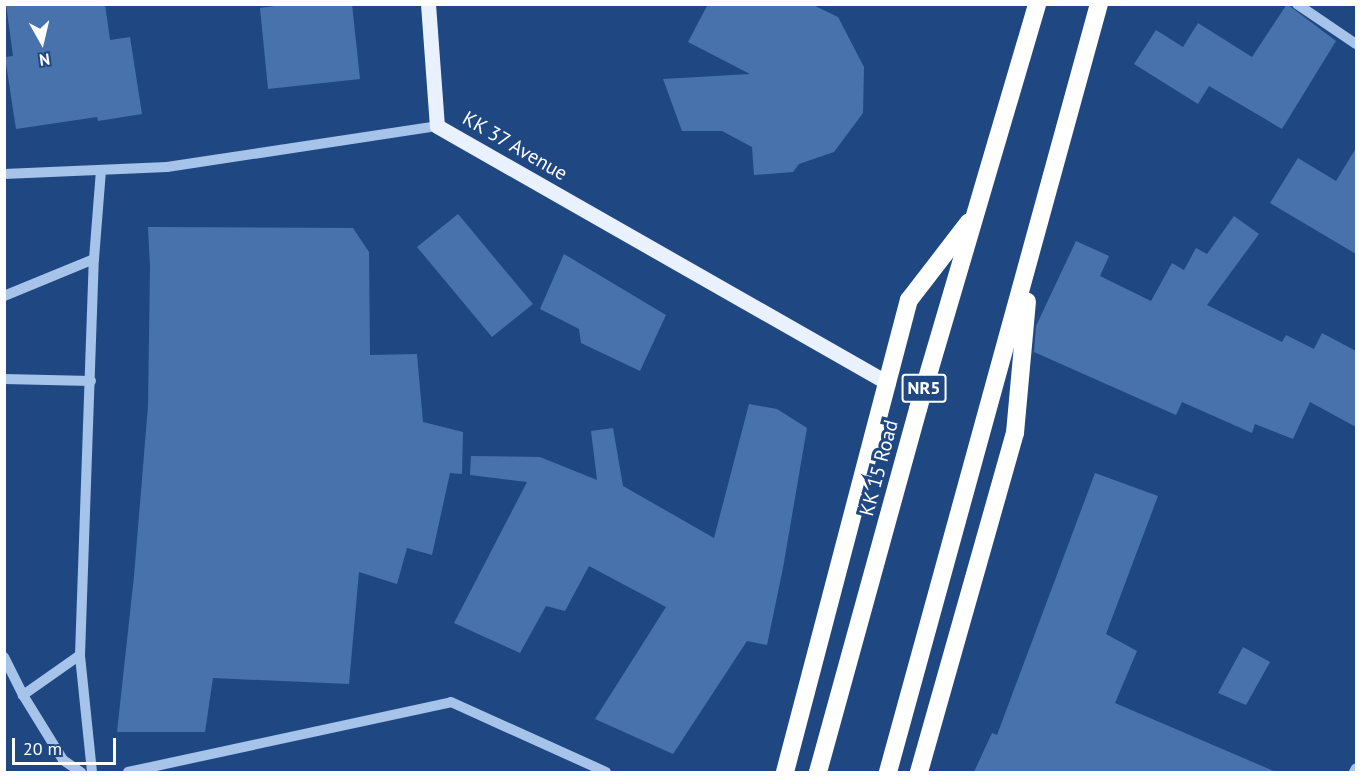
<!DOCTYPE html>
<html>
<head>
<meta charset="utf-8">
<style>
  body { margin:0 }
  #map { position:relative; width:1361px; height:777px; overflow:hidden; background:#1f4883; font-family:"PT Sans",sans-serif }
  div>[style] { position:absolute }
  [style*='--x'] { left:calc(var(--x)*1px); top:calc(var(--y)*1px); width:calc(var(--w)*1px); rotate:calc(var(--a)*1deg) }
  .building>* { inset:0; background:#4772ac }
  .minor>* { height:10px; margin:-5px; padding:0 5px; transform-origin:5px; border-radius:5px; background:#a6c3e9 }
  .major>* { height:15px; margin:-7.5px; padding:0 7.5px; transform-origin:7.5px; border-radius:7.5px; background:#e9f1fe }
  .highway>* { height:18px; margin:-9px; padding:0 9px; transform-origin:9px; border-radius:9px; background:#fff }
  span { translate:-50% -50%; white-space:nowrap; text-align:center; line-height:1.15; -webkit-text-stroke:6px #1f4883; paint-order:stroke }
  .shield-label span { padding:2px 4px; background:#1f4883; border:2px solid; border-radius:4px; -webkit-text-stroke-width:0 }
  .shield-label { font-size:18px; color:#fff; font-weight:700 }
  .street-label { font-size:20px; color:#fff }
  .frame { position:absolute; inset:0; border:6px solid #fff; pointer-events:none }
  .north { position:absolute; left:12px; top:12px; width:60px; height:60px; -webkit-text-stroke:4px #1f4883; paint-order:stroke; rotate:172deg; font-size:16px; font-weight:700; line-height:24px; text-align:center; color:#fff }
  .north::after { content:''; display:block; margin:auto; width:21px; height:27px; background:#fff; clip-path:polygon(50% 0,100% 100%,50% 72%,0 100%) }
  .scale { position:absolute; left:12px; top:738px; width:104px; height:27px; box-sizing:border-box; border:3px solid #fff; border-top:0; padding-left:8px; font-size:18px; line-height:21px; white-space:nowrap; color:#fff; -webkit-text-stroke:4px #1f4883; paint-order:stroke }
</style>
</head>
<body>
<div id="map">
  <div class="building">
    <i style="clip-path:polygon(6px 4px,105px 4px,110px 40px,130px 37px,142px 114px,98px 121px,97px 117px,16px 129px,5px 57px,13px 56px)"></i>
    <i style="clip-path:polygon(288px 4px,352px 4px,360px 79px,268px 89px,260px 8px)"></i>
    <i style="clip-path:polygon(708px 4px,811px 4px,838px 17px,864px 67px,863px 113px,834px 152px,799px 164px,793px 172px,754px 175px,752px 147px,722px 131px,682px 131px,663px 79px,750px 74px,688px 42px)"></i>
    <i style="clip-path:polygon(1287px 4px,1336px 41px,1282px 129px,1209px 86px,1198px 104px,1134px 64px,1156px 30px,1183px 47px,1198px 23px,1252px 57px)"></i>
    <i style="clip-path:polygon(1356px 148px,1356px 254px,1270px 203px,1298px 158px,1336px 181px)"></i>
    <i style="clip-path:polygon(458px 214px,533px 304px,492px 337px,417px 247px)"></i>
    <i style="clip-path:polygon(1234px 216px,1259px 234px,1207px 305px,1282px 342px,1286px 335px,1314px 349px,1322px 333px,1356px 351px,1356px 427px,1310px 402px,1293px 439px,1255px 424px,1252px 433px,1182px 402px,1176px 415px,1034px 352px,1036px 326px,1076px 241px,1109px 256px,1100px 276px,1151px 301px,1172px 263px,1184px 270px,1196px 248px,1207px 254px)"></i>
    <i style="clip-path:polygon(148px 227px,353px 228px,369px 252px,370px 355px,417px 354px,423px 422px,463px 432px,462px 474px,450px 473px,432px 555px,407px 548px,397px 584px,359px 572px,349px 684px,213px 678px,205px 732px,117px 732px,134px 576px,148px 406px,150px 267px)"></i>
    <i style="clip-path:polygon(564px 254px,666px 315px,640px 371px,581px 343px,579px 329px,540px 309px)"></i>
    <i style="clip-path:polygon(749px 404px,777px 409px,807px 428px,783px 568px,767px 645px,747px 641px,673px 754px,595px 719px,666px 607px,589px 566px,565px 611px,546px 606px,520px 653px,454px 623px,527px 482px,470px 475px,471px 456px,540px 457px,597px 480px,591px 431px,613px 428px,623px 486px,714px 538px)"></i>
    <i style="clip-path:polygon(1095px 473px,1158px 496px,1106px 634px,1137px 651px,1115px 703px,1276px 772px,974px 772px,992px 733px,997px 735px)"></i>
    <i style="clip-path:polygon(1243px 647px,1270px 662px,1246px 705px,1218px 693px)"></i>
  </div>
  <div class="minor">
    <i style="--x:1297;--y:4;--w:71;--a:34.1"></i>
    <i style="--x:4;--y:174;--w:163;--a:-2.5"></i>
    <i style="--x:167;--y:167;--w:273;--a:-8.6"></i>
    <i style="--x:4;--y:296;--w:97;--a:-22.3"></i>
    <i style="--x:4;--y:379;--w:87;--a:1.3"></i>
    <i style="--x:80;--y:655;--w:70;--a:144.9"></i>
    <i style="--x:23;--y:695;--w:76;--a:58.4"></i>
    <i style="--x:63;--y:760;--w:22;--a:34"></i>
    <i style="--x:4;--y:657;--w:42;--a:63.4"></i>
    <i style="--x:92;--y:772;--w:118;--a:-95.9"></i>
    <i style="--x:80;--y:655;--w:396;--a:-88"></i>
    <i style="--x:94;--y:259;--w:89;--a:-85.5"></i>
    <i style="--x:128;--y:772;--w:330;--a:-12.2"></i>
    <i style="--x:451;--y:702;--w:170;--a:24.3"></i>
    <i style="--x:1354;--y:772;--w:4;--a:-63"></i>
  </div>
  <div class="major">
    <i style="--x:428;--y:4;--w:122;--a:85.8"></i>
    <i style="--x:437;--y:126;--w:519;--a:29.68"></i>
  </div>
  <div class="highway">
    <i style="--x:785;--y:772;--w:488;--a:-75.3"></i>
    <i style="--x:909;--y:300;--w:98;--a:-52.4"></i>
    <i style="--x:818;--y:772;--w:377;--a:-74.6"></i>
    <i style="--x:918;--y:409;--w:422;--a:-73.6"></i>
    <i style="--x:888;--y:772;--w:796;--a:-74.64"></i>
    <i style="--x:919;--y:772;--w:352;--a:-74.2"></i>
    <i style="--x:1015;--y:433;--w:132;--a:-84.8"></i>
  </div>
  <div class="shield-label">
    <span style="left:924px;top:388px">NR5</span>
  </div>
  <div class="street-label">
    <span style="left:515px;top:146px;rotate:30deg">KK 37 Avenue</span>
    <span style="left:879px;top:468px;rotate:-75deg">KK 15 Road</span>
  </div>
  <div class="frame"></div>
  <div class="north">N</div>
  <div class="scale">20 m</div>
</div>
</body>
</html>
